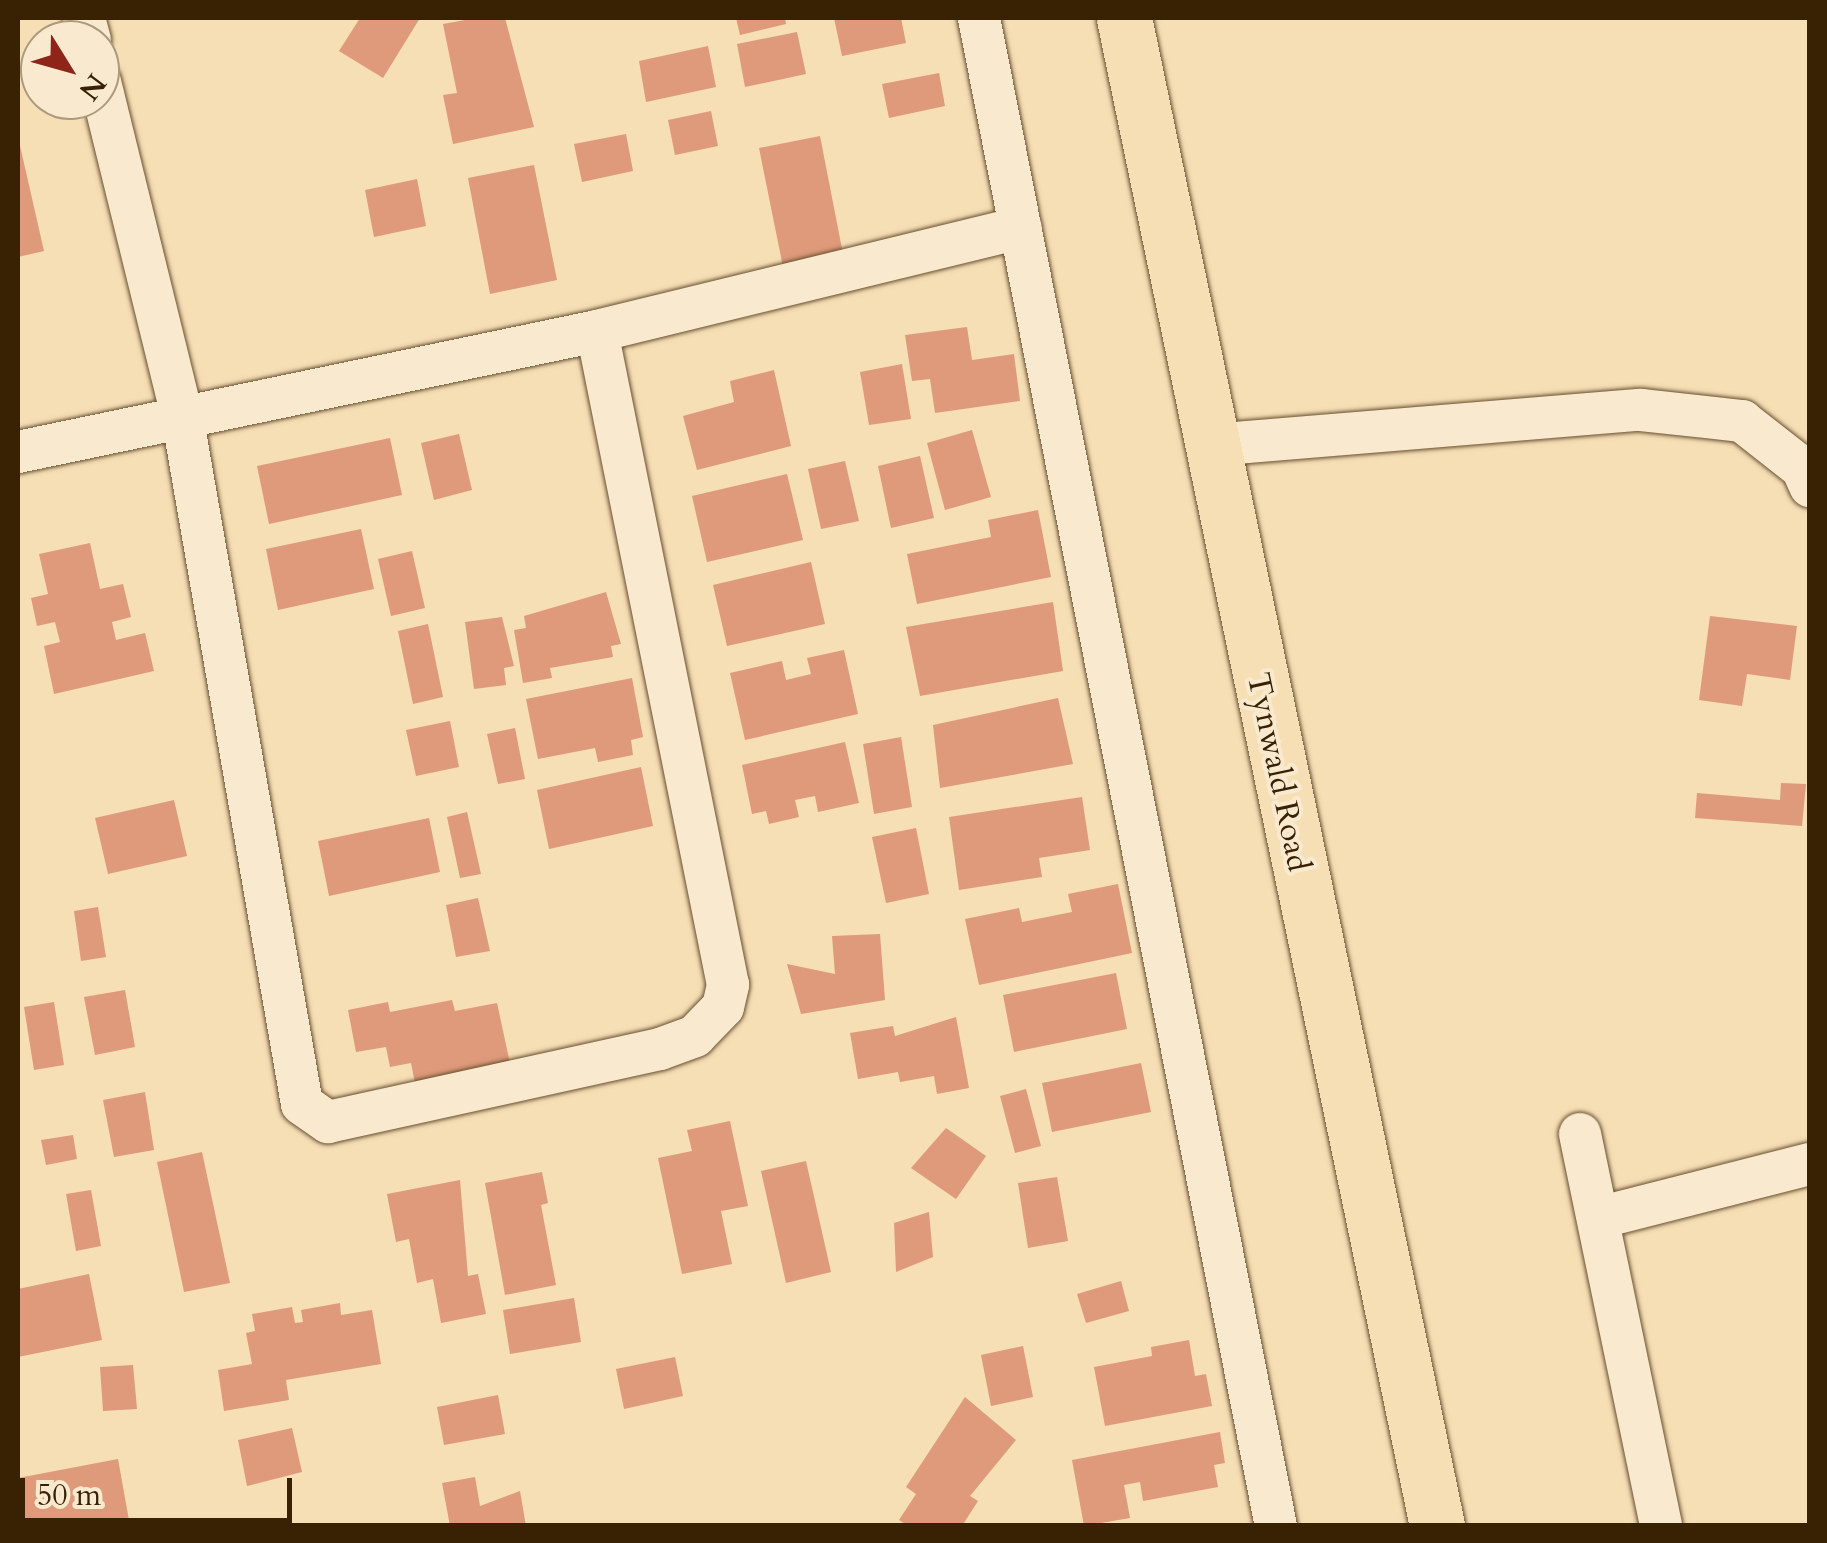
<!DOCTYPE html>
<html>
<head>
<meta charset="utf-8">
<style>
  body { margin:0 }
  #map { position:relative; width:1827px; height:1543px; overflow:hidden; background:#f6deb5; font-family:Cardo,serif }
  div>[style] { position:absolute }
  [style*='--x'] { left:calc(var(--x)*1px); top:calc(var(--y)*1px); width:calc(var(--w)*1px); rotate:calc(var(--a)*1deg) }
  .building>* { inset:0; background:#de9a7a }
  .roads { filter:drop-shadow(0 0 2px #685030) drop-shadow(0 0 2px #685030) }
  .minor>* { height:42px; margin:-21px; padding:0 21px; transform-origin:21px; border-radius:21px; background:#f9eacf }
  .major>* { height:55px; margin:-27.5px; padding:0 27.5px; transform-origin:27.5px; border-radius:27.5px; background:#f6deb5 }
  span { translate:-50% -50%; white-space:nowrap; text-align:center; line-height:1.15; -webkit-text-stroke:8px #f9eacf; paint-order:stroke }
  .street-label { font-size:32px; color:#392103 }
  .frame { position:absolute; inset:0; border:20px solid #392103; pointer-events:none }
  .north { position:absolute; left:20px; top:20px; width:100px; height:100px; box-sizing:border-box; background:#f9eacf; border:2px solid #ac9a7d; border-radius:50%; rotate:127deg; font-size:28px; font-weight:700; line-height:40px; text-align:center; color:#392103 }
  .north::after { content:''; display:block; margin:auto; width:35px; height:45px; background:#8f2418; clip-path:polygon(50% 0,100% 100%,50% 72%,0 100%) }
  .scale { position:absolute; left:20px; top:1478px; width:272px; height:45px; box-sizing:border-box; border:5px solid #392103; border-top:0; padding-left:12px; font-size:30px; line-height:35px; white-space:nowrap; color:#392103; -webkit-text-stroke:8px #f9eacf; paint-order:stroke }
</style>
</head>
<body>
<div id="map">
  <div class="building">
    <i style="clip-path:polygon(360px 18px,420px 18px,383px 78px,339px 51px)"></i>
    <i style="clip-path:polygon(476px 18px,505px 18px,534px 127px,453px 144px,443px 95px,457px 93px,443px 24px)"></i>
    <i style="clip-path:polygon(736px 18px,785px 18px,786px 24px,740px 35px)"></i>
    <i style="clip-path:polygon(834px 18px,901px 18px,906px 43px,842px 56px)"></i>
    <i style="clip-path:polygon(797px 32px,806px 74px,745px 87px,737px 44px)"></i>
    <i style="clip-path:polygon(708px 46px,716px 87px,646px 102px,639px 61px)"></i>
    <i style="clip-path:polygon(939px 73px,945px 106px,889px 118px,882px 84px)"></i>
    <i style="clip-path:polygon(711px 111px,718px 146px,675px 155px,668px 120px)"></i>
    <i style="clip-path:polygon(626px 134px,633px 171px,582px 182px,574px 144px)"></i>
    <i style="clip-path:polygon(820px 136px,843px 254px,783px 267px,759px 148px)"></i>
    <i style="clip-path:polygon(18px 137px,44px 251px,18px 257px)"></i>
    <i style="clip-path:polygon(534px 165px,557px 280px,490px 294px,468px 178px)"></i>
    <i style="clip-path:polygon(417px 179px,426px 226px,374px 237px,365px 190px)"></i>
    <i style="clip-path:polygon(967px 327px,972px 360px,1014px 354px,1020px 401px,935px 413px,930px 379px,912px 381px,905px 335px)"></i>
    <i style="clip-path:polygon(902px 364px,911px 419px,869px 425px,860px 372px)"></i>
    <i style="clip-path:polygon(774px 370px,791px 446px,697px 470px,683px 416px,734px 402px,730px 381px)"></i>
    <i style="clip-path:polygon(972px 430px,991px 497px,945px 510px,927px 443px)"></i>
    <i style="clip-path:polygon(459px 434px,472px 490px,434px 500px,421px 443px)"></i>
    <i style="clip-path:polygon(390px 438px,402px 495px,269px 524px,257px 466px)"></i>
    <i style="clip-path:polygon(920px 456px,934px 518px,891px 528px,878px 466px)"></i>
    <i style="clip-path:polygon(845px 461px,859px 521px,821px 529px,808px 469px)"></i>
    <i style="clip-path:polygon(787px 474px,803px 540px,707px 562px,692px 496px)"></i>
    <i style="clip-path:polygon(1038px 510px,1051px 577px,917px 604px,907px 554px,991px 537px,988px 520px)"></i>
    <i style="clip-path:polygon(361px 529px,374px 589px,278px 610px,266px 549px)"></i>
    <i style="clip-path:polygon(90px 543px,100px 589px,123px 584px,131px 617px,112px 622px,116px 640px,145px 633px,154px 671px,54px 694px,44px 646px,60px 642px,55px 622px,37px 626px,31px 598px,48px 594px,39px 554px)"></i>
    <i style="clip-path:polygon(412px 551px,425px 608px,391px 616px,378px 559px)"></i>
    <i style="clip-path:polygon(811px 562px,825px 624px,727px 646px,713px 585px)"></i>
    <i style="clip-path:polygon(606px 592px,621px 644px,611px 646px,613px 657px,550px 668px,552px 678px,523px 683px,514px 630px,526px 628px,524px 616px)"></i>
    <i style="clip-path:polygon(1053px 602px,1063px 671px,920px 696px,906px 627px)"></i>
    <i style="clip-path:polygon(1710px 616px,1797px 626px,1790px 680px,1747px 674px,1742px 706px,1699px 700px)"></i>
    <i style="clip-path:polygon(502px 617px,514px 666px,504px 668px,506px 685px,474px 689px,465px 622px)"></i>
    <i style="clip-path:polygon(428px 624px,443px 697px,413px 704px,398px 631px)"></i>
    <i style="clip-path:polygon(844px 650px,858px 714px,745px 740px,730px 673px,782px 661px,786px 680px,811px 674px,807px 658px)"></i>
    <i style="clip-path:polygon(632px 678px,643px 737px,631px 740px,633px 755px,598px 762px,595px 748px,538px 759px,526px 699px)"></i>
    <i style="clip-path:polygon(1058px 698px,1073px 764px,940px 788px,933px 725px)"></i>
    <i style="clip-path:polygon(450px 721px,459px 767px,416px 776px,406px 730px)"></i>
    <i style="clip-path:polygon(515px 728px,525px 779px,498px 784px,487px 734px)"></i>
    <i style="clip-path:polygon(901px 737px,912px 807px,874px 814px,863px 744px)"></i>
    <i style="clip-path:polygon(845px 742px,859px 803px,818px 812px,815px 796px,795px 800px,799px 817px,769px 824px,766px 811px,752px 814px,742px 765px)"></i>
    <i style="clip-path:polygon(641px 767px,653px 826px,549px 849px,537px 790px)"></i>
    <i style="clip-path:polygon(1781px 783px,1806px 784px,1802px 826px,1695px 818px,1697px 793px,1780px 800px)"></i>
    <i style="clip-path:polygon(1082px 797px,1090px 850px,1039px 858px,1042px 877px,959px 890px,949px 817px)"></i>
    <i style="clip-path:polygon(174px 800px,187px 856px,108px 874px,95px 818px)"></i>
    <i style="clip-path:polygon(467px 812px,481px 874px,460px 878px,447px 817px)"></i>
    <i style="clip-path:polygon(429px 818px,440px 872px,329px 896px,318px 841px)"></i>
    <i style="clip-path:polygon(916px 828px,929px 894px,886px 903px,872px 837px)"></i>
    <i style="clip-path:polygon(1118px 884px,1132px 953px,979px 985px,965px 919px,1019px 908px,1022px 922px,1072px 912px,1068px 894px)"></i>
    <i style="clip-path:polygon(478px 898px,490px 951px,456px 957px,446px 905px)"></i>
    <i style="clip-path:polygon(98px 907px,106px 957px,81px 961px,74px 911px)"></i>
    <i style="clip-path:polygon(880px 934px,885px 1000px,801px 1014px,787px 964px,835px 974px,832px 936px)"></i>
    <i style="clip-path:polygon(1116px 973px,1127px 1029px,1014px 1052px,1003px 995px)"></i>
    <i style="clip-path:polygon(125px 990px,135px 1047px,95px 1055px,84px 997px)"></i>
    <i style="clip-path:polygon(452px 1000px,455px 1011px,497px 1003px,511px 1068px,416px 1088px,411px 1063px,390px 1067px,386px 1047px,356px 1052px,348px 1010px,388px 1002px,390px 1012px)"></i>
    <i style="clip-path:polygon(54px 1002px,64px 1065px,34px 1070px,24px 1007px)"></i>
    <i style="clip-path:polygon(956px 1017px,969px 1088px,937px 1094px,934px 1076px,900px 1082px,898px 1072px,858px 1079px,850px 1033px,893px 1026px,895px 1036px)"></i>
    <i style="clip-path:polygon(1141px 1063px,1151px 1112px,1052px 1132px,1042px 1083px)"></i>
    <i style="clip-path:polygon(1026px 1089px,1041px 1146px,1015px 1153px,1000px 1096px)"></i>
    <i style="clip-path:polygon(145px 1092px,154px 1150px,114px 1157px,103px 1100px)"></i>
    <i style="clip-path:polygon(730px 1121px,748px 1206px,721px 1211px,732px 1264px,682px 1274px,658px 1158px,692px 1151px,687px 1130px)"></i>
    <i style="clip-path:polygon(946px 1128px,986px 1156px,956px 1199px,911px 1168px)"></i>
    <i style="clip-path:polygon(73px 1135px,77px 1159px,46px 1165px,41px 1140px)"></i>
    <i style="clip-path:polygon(202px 1152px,230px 1283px,184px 1292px,157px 1162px)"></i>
    <i style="clip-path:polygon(806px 1161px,831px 1272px,786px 1283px,761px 1171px)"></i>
    <i style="clip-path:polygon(542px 1172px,548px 1203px,541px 1205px,556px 1285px,505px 1295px,485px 1183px)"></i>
    <i style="clip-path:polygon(1057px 1177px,1068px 1241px,1028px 1248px,1018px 1183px)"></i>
    <i style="clip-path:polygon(460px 1180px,468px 1276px,478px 1274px,486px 1314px,441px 1323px,433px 1279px,417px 1283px,409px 1239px,396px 1242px,387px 1194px)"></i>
    <i style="clip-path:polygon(91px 1190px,101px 1246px,76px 1251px,66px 1194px)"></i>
    <i style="clip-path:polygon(929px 1212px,933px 1257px,896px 1272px,894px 1223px)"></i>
    <i style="clip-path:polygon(89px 1274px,102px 1340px,18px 1357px,18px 1289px)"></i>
    <i style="clip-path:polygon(1121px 1281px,1129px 1311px,1086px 1323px,1077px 1294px)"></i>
    <i style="clip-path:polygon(574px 1298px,581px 1342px,510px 1354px,503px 1310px)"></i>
    <i style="clip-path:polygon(340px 1303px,341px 1315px,372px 1310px,381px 1364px,286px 1380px,289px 1400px,224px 1411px,218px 1370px,252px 1364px,246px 1333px,255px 1331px,252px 1314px,292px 1307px,295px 1323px,303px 1322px,301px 1310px)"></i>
    <i style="clip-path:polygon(1189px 1340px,1195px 1376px,1206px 1374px,1212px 1406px,1105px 1426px,1094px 1367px,1152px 1356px,1151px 1347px)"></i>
    <i style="clip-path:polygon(1023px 1346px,1033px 1397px,991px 1406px,981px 1355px)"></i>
    <i style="clip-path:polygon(675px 1357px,683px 1396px,624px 1409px,616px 1369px)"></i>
    <i style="clip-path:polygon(133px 1365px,137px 1409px,103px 1411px,100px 1367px)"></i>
    <i style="clip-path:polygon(498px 1395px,505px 1434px,444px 1445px,437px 1407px)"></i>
    <i style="clip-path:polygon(965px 1397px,1016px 1440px,970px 1496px,978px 1501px,962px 1526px,908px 1526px,899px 1520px,916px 1494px,906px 1487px)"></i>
    <i style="clip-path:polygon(292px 1428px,302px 1472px,247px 1486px,238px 1440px)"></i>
    <i style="clip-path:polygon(1220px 1432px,1225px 1463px,1214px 1465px,1218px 1487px,1143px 1501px,1140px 1482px,1124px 1485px,1130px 1518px,1084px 1526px,1072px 1460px)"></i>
    <i style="clip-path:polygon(118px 1459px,130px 1526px,18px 1526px,18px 1478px)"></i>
    <i style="clip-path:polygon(475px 1477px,480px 1506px,520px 1491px,526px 1526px,450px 1526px,442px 1483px)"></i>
  </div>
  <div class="roads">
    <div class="minor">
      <i style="--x:84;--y:18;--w:23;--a:75"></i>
      <i style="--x:979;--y:18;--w:1537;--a:78.86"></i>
      <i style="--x:100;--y:82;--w:349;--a:76.2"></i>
      <i style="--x:183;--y:421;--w:693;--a:80.12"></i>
      <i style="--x:302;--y:1104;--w:32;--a:35"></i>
      <i style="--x:328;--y:1122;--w:340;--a:-12.4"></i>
      <i style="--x:660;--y:1049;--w:37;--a:-20"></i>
      <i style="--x:695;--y:1036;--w:40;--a:-46"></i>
      <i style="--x:723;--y:1007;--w:23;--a:-77"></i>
      <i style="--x:728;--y:985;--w:667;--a:-101.33"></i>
      <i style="--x:1211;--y:445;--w:431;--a:-4.7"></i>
      <i style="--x:1641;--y:410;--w:102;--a:6.2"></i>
      <i style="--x:1742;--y:421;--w:76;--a:38.1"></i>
      <i style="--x:1802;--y:468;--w:20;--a:66"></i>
      <i style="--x:18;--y:452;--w:592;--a:-11.8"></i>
      <i style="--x:597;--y:331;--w:436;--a:-13.7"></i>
      <i style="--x:1580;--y:1134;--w:400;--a:78.3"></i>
      <i style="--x:1598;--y:1218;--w:219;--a:-14.3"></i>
    </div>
    <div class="major">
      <i style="--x:1124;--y:18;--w:1540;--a:78.27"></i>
    </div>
  </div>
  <div class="street-label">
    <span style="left:1278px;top:772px;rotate:78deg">Tynwald Road</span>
  </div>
  <div class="frame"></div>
  <div class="north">N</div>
  <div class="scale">50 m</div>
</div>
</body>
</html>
